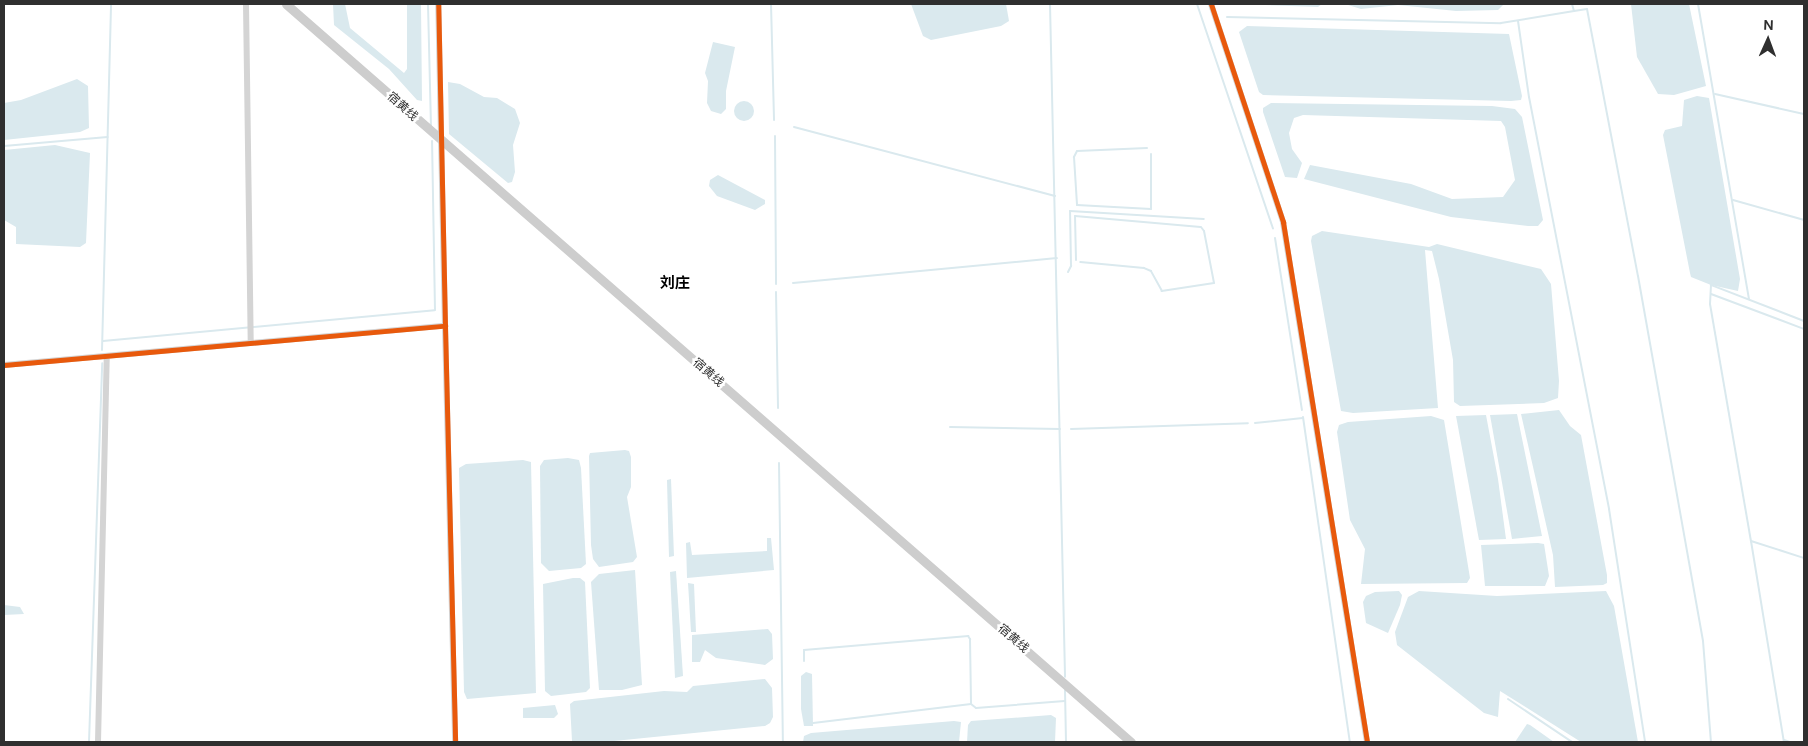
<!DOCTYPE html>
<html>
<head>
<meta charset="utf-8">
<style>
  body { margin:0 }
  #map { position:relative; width:1808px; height:746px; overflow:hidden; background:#fff; font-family:"DM Sans","Noto Sans SC",sans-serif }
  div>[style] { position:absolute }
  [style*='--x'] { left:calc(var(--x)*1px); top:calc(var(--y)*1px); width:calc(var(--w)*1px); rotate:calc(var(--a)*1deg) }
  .water>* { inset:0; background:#dae9ee }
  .round { border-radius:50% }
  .stream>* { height:2px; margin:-1px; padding:0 1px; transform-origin:1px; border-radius:1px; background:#dae9ee }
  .minor>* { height:6px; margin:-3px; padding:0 3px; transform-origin:3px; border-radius:3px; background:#d4d4d4 }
  .secondary>* { height:9px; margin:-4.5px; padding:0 4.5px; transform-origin:4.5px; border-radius:4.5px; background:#cdcdcd }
  .cycleway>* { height:5px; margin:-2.5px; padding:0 2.5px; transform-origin:2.5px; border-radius:2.5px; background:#e8590c }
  span { translate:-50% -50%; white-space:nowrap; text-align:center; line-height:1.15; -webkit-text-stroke:5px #fff; paint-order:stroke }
  .street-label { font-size:12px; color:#2f2f2f }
  .quarter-label { font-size:15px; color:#000; font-weight:700 }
  .frame { position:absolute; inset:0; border:5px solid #2f2f2f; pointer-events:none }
  .north { position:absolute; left:1743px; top:15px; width:50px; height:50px; -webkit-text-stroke:4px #fff; paint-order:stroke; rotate:2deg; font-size:14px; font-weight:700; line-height:20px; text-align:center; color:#2f2f2f }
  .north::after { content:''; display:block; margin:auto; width:18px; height:22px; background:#2f2f2f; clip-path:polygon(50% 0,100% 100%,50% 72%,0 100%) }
</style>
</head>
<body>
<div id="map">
  <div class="water">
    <i style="clip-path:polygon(333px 4px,345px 4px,350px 28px,404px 73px,407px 69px,407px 4px,421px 4px,422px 101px,417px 100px,389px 69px,334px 25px)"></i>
    <i style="clip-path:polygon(911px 4px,1006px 4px,1009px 21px,1001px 26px,931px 40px,923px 36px)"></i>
    <i style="clip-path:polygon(1236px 4px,1322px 4px,1318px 7px)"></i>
    <i style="clip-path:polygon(1345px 4px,1504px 4px,1498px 10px,1456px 11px,1398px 5px,1361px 9px)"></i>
    <i style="clip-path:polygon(1631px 4px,1689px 4px,1706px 86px,1674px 95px,1658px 94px,1637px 57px)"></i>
    <i style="clip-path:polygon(1247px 26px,1509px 34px,1522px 96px,1521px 100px,1511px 101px,1263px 95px,1259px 92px,1239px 32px)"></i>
    <i style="clip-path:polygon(713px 42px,735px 47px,726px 91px,726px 109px,721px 114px,711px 111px,707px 103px,708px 81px,705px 73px)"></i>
    <i style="clip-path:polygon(77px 79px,88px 86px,89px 128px,80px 132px,4px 140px,4px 103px,21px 100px)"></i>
    <i style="clip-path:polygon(448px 82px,460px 84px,484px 97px,497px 98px,515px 109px,520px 123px,513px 145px,515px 172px,512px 182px,508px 183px,449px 134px)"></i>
    <i style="clip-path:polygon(1697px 96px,1709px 98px,1740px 279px,1738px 291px,1711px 285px,1691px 277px,1690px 273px,1663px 135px,1665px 130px,1682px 126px,1684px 100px)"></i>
    <i class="round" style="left:734px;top:101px;width:20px;height:20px"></i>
    <i style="clip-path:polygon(1271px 103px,1492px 106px,1515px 109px,1522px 117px,1543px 220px,1538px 226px,1528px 226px,1451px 217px,1304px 179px,1310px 165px,1411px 184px,1452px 199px,1503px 197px,1515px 180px,1505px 127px,1501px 121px,1303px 115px,1294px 118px,1289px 133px,1292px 149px,1302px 163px,1297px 178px,1285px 177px,1263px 112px,1263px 108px)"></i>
    <i style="clip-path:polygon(55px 145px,90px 153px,86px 243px,80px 247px,16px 244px,16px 227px,4px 220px,4px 150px)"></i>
    <i style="clip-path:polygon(718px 175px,765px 200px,765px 204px,755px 210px,717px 196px,709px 186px,710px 180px)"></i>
    <i style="clip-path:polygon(1322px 231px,1429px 247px,1437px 244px,1541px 269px,1551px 284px,1559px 381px,1558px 398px,1544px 403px,1460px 406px,1454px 402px,1453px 360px,1439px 279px,1432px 251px,1425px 250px,1438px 408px,1353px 413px,1341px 411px,1311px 241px,1312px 236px)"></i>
    <i style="clip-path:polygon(1559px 410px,1570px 426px,1581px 435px,1607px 575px,1607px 583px,1603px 585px,1555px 587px,1553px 555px,1521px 414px)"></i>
    <i style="clip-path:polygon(1517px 414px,1542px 536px,1512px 539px,1490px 415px)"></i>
    <i style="clip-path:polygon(1486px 415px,1498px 479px,1506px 539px,1479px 540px,1456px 416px)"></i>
    <i style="clip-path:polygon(1431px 416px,1444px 420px,1470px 578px,1467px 583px,1361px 584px,1365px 549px,1350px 520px,1337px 432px,1339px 425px,1348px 422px)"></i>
    <i style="clip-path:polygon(625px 450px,629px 451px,631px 457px,631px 487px,627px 497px,637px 557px,633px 562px,599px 567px,593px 559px,591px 545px,589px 456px,590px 453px)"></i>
    <i style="clip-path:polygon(568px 458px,579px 460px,581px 468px,586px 564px,581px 568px,549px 571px,541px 563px,540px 466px,544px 460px)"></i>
    <i style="clip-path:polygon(523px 460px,531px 462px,536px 693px,467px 699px,464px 692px,459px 468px,466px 464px)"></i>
    <i style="clip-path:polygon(671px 479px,674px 556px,669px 557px,667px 480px)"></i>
    <i style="clip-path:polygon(767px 538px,771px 538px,774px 570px,687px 578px,686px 543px,690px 542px,692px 555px,767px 551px)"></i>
    <i style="clip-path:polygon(1538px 543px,1544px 544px,1549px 576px,1545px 586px,1485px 586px,1481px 545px)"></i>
    <i style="clip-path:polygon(635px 570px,642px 685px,622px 690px,599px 690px,591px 582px,599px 574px)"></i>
    <i style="clip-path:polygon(676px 571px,683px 676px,675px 678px,670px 572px)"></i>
    <i style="clip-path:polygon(573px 578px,580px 578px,585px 582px,590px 688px,586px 692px,551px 696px,545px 691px,543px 584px)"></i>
    <i style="clip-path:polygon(688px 583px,694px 584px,696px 632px,691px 632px)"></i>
    <i style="clip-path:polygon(1399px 591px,1402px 595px,1400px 605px,1388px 633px,1366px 623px,1363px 602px,1366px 596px,1375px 592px)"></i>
    <i style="clip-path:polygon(1419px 591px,1497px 596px,1606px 591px,1614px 606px,1638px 742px,1581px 742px,1500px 691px,1498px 717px,1484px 713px,1397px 645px,1395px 632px,1408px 597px)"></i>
    <i style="clip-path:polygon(4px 605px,20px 607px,24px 614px,4px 615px)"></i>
    <i style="clip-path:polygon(768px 629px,772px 634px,773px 659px,765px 665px,716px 658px,705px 650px,700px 662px,692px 662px,692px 635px)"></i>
    <i style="clip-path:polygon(806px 672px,812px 674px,813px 726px,804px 726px,801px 709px,801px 676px)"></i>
    <i style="clip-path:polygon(765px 679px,772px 688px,773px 717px,770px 723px,765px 726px,604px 742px,572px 741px,570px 704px,574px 701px,664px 691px,687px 692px,693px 686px)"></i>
    <i style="clip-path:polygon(555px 705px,558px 714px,554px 718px,523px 718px,523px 708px)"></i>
    <i style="clip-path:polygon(1051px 715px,1056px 718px,1055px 742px,967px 742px,968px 725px,971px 721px)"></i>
    <i style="clip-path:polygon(954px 721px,961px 722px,959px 742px,803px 742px,804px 736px,811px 733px)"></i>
    <i style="clip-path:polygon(1527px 724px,1530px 725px,1554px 742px,1515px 742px)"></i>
  </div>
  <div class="stream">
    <i style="--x:428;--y:4;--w:122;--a:88.6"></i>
    <i style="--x:771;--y:4;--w:116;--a:88.5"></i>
    <i style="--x:1050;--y:4;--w:673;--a:88.72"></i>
    <i style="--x:1197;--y:4;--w:237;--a:71.3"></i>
    <i style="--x:1698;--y:4;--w:299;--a:80.2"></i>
    <i style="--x:1574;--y:11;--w:13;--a:-9"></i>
    <i style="--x:1587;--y:9;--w:272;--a:79.2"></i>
    <i style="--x:1638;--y:276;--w:371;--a:79.9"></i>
    <i style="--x:1703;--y:641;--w:101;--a:85.5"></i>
    <i style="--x:1227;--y:17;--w:274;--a:1.3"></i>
    <i style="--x:1501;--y:23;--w:74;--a:-9.3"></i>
    <i style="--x:1574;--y:11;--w:7;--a:-106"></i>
    <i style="--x:1518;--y:21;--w:77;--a:81.8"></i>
    <i style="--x:1529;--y:97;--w:420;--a:79"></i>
    <i style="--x:1609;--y:509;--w:236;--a:81.2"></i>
    <i style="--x:1715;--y:94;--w:91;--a:12.7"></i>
    <i style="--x:794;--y:127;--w:270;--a:14.8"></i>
    <i style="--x:775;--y:136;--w:148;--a:89.6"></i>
    <i style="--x:4;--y:146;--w:104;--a:-4.9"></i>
    <i style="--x:1147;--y:148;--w:70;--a:177.5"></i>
    <i style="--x:1077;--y:151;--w:7;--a:117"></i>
    <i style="--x:1074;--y:157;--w:48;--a:86.4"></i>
    <i style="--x:1077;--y:205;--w:74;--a:3.1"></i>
    <i style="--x:1151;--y:209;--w:55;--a:-90"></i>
    <i style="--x:1733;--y:200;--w:74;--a:15.7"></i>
    <i style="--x:1275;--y:238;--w:174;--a:81.1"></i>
    <i style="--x:1076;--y:260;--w:44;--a:-91.3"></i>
    <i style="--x:1075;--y:216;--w:126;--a:5"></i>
    <i style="--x:1201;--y:227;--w:5;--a:53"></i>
    <i style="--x:1204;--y:231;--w:53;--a:79.1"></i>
    <i style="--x:1214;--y:283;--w:53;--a:171.3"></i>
    <i style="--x:1162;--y:291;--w:23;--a:-119"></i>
    <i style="--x:1151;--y:271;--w:8;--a:-157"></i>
    <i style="--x:1144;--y:268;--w:64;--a:-174.6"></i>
    <i style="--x:1068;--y:272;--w:7;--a:-63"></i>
    <i style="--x:1071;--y:266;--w:55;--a:-91"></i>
    <i style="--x:1070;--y:211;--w:134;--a:3.4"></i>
    <i style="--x:793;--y:283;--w:265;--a:-5.4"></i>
    <i style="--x:776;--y:292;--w:116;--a:89"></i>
    <i style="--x:1711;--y:294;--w:99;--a:20.6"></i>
    <i style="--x:1804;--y:321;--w:100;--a:-158.8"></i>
    <i style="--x:1711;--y:285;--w:19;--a:93"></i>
    <i style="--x:1710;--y:304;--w:241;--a:80.2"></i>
    <i style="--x:1751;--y:541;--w:56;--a:17.8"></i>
    <i style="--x:103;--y:341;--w:333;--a:-5.3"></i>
    <i style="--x:435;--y:310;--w:169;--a:-91"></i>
    <i style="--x:102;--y:350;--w:346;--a:-88.5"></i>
    <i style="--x:1303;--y:417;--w:328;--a:81.8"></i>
    <i style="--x:1255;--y:423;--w:48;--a:-5.9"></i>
    <i style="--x:950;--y:427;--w:110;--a:1"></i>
    <i style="--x:1071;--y:429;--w:177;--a:-1.9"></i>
    <i style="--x:779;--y:463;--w:279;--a:89.2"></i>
    <i style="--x:1751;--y:541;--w:204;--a:80.7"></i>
    <i style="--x:804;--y:661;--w:11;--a:-90"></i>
    <i style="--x:804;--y:650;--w:165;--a:-4.9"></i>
    <i style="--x:968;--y:636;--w:4;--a:56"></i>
    <i style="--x:970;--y:639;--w:65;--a:89.1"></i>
    <i style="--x:971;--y:704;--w:159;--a:173.1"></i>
    <i style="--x:1065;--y:690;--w:52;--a:88.9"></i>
    <i style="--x:1508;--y:699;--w:77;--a:33.9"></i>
    <i style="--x:971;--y:704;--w:6;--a:39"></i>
    <i style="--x:976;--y:708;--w:89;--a:-4.5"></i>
    <i style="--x:1784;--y:740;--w:6;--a:18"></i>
    <i style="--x:89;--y:742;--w:379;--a:-88"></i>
  </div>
  <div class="minor">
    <i style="--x:246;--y:4;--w:339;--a:89.2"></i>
    <i style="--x:1211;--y:4;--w:230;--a:71.7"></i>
    <i style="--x:1283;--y:222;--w:527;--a:80.82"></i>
    <i style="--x:445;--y:326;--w:416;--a:88.6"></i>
    <i style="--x:4;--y:365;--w:443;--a:-5.1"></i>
    <i style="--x:445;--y:326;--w:322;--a:-91.2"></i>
    <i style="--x:98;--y:742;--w:386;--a:-88.7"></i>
  </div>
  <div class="secondary">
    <i style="--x:286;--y:4;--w:1122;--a:41.13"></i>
  </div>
  <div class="cycleway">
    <i style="--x:1211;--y:4;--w:230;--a:71.7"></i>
    <i style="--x:1283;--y:222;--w:527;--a:80.82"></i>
    <i style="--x:445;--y:326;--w:416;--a:88.6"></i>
    <i style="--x:4;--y:365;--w:443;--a:-5.1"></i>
    <i style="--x:445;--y:326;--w:322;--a:-91.2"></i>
  </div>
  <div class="street-label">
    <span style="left:402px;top:107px;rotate:42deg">宿黄线</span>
    <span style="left:708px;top:373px;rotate:41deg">宿黄线</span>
    <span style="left:1013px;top:639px;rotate:41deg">宿黄线</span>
  </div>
  <div class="quarter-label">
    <span style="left:675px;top:284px">刘庄</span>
  </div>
  <div class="frame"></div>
  <div class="north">N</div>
</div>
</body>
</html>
